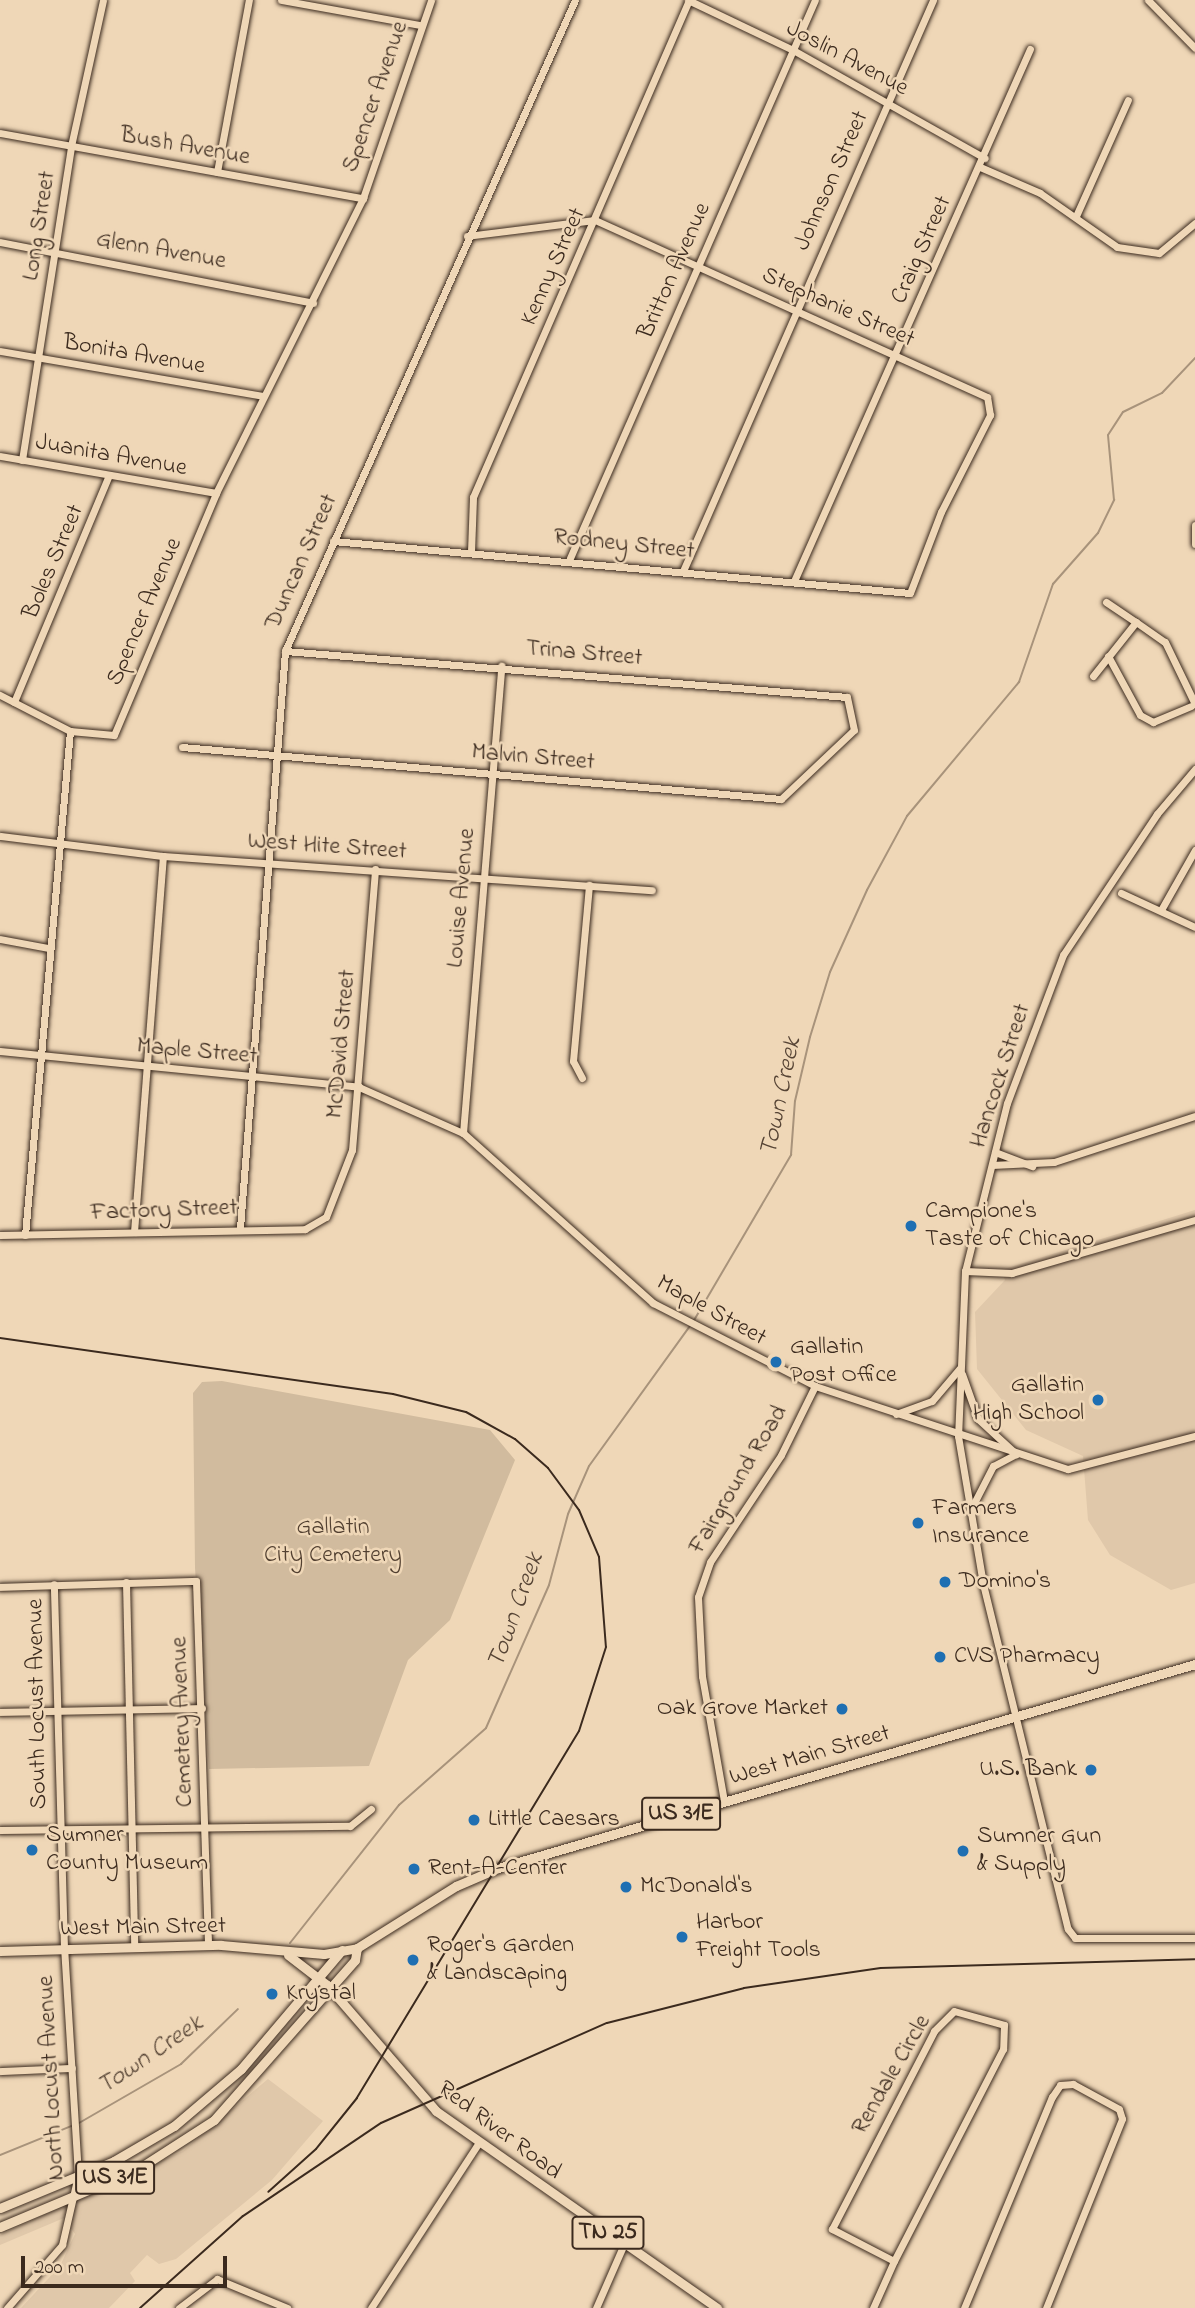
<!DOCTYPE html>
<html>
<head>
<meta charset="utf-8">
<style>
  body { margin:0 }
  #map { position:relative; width:1195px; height:2308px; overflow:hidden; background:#efd7b7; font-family:"Indie Flower",sans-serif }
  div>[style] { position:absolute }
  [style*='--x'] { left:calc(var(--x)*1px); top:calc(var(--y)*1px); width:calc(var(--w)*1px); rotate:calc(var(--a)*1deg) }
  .built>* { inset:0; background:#e0c8aa }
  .green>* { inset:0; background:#d1bb9e }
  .stream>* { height:2px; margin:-1px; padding:0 1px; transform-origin:1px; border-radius:1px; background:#a8937b }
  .roads { filter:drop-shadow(0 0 2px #3b2a1e) drop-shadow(0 0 2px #3b2a1e) }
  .minor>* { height:7px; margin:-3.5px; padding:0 3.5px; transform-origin:3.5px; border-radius:3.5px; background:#efd7b7 }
  .major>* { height:9px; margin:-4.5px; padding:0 4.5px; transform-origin:4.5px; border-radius:4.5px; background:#efd7b7 }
  .rail>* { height:2px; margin:-1px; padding:0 1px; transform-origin:1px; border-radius:1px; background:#3b2a1e }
  .dots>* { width:19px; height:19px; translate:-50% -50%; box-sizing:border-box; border:4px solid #efd7b7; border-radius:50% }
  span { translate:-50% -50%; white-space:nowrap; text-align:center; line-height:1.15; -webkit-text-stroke:5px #efd7b7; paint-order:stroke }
  .shield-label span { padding:2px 5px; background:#efd7b7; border:2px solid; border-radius:5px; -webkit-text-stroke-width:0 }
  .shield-label { font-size:23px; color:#3b2a1e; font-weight:700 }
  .street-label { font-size:24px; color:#3b2a1e }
  .poi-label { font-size:24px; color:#3b2a1e }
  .left { translate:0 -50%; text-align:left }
  .right { translate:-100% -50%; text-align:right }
  .park-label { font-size:24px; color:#524031 }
  .water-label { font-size:26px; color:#564435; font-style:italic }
  .scale { position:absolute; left:21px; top:2256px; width:206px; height:32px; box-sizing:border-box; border:4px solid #3b2a1e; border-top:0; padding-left:9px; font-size:21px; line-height:24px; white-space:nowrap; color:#3b2a1e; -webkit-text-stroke:5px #efd7b7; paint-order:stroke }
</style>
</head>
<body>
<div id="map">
  <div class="built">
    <i style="clip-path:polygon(1195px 1210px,1195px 1583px,1171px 1590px,1110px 1555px,1088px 1520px,1083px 1456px,1026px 1430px,977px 1369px,975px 1312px,1005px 1280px,1001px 1270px)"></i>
    <i style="clip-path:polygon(268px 2079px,323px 2121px,272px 2180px,176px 2259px,159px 2264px,147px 2255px,130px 2273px,135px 2281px,109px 2308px,21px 2308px,60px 2266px,75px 2234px,64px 2218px,0 2245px,0 2235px,183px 2151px)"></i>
  </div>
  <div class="green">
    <i style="clip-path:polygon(222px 1381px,490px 1430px,515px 1460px,450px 1620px,408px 1660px,369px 1766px,209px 1769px,195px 1568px,193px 1393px,202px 1382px)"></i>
  </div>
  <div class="stream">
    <i style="--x:693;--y:1322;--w:194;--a:-59.6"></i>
    <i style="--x:791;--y:1155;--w:54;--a:-85.8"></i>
    <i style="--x:795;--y:1101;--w:66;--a:-76.8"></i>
    <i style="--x:810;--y:1037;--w:68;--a:-72.9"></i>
    <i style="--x:830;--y:972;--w:90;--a:-65.7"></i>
    <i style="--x:867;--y:890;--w:84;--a:-61.6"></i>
    <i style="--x:907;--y:816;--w:175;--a:-50.1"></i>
    <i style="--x:1019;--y:682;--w:104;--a:-70.9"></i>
    <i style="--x:1053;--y:584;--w:68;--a:-48.6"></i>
    <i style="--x:1098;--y:533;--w:37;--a:-64"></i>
    <i style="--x:1114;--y:500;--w:65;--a:-95.3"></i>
    <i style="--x:1108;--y:435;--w:27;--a:-57"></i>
    <i style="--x:1123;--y:412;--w:43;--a:-26"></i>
    <i style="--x:1162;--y:393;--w:48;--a:-46.7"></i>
    <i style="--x:290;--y:1943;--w:176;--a:-51.7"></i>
    <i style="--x:399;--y:1805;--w:116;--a:-41.5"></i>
    <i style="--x:486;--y:1728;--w:156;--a:-66.2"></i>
    <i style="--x:549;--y:1585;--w:73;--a:-75"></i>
    <i style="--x:568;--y:1514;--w:52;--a:-66.4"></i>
    <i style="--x:589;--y:1466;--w:173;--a:-54.2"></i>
    <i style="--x:79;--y:2123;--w:118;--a:-30"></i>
    <i style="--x:181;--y:2064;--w:79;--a:-44"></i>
    <i style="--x:0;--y:2155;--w:80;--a:-22.1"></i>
  </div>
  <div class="roads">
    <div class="minor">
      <i style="--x:281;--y:0;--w:141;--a:10.2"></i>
      <i style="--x:688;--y:0;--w:116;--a:25.5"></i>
      <i style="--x:793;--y:50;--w:220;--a:29.4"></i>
      <i style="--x:1148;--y:0;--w:67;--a:45.6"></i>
      <i style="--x:0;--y:133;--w:369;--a:10.2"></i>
      <i style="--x:980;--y:167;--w:65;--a:23.4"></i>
      <i style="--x:1040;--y:193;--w:94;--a:35"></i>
      <i style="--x:1117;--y:247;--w:42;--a:8.1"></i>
      <i style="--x:1159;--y:253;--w:47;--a:-39.8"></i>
      <i style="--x:217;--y:172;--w:175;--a:-79.5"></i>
      <i style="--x:1076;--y:216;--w:127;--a:-65.9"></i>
      <i style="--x:0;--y:242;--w:319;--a:11"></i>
      <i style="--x:0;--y:351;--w:266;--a:9.7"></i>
      <i style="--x:0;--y:456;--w:219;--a:9.7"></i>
      <i style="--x:22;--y:460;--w:318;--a:-81.1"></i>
      <i style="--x:71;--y:146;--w:149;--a:-77.6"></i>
      <i style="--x:1195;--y:525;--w:19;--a:90"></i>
      <i style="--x:333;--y:541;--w:579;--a:5.15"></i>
      <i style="--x:910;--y:593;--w:87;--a:-69.1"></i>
      <i style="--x:941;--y:512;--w:109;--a:-63.2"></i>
      <i style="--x:990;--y:415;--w:18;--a:-99"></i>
      <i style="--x:987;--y:397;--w:430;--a:-155.7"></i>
      <i style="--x:595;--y:220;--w:129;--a:172.9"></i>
      <i style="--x:471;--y:552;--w:55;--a:-87.9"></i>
      <i style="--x:473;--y:497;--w:542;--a:-66.51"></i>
      <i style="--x:570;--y:558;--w:609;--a:-66.3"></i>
      <i style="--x:683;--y:571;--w:623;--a:-66.35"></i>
      <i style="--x:794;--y:581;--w:582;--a:-66.08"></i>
      <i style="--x:1106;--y:602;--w:36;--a:34"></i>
      <i style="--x:1108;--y:656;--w:67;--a:61.5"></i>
      <i style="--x:1140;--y:715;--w:15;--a:28"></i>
      <i style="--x:1153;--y:722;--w:41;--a:-22.8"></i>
      <i style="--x:1093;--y:676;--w:69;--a:-51.5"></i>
      <i style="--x:1136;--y:622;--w:35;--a:35"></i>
      <i style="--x:1165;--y:642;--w:69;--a:64.2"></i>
      <i style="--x:0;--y:695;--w:79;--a:27.2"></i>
      <i style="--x:70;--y:731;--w:44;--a:5.2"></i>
      <i style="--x:114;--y:735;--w:263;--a:-67.1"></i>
      <i style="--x:216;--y:493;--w:330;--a:-63.5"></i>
      <i style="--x:363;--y:198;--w:209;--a:-71"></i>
      <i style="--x:14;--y:702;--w:246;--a:-67.3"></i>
      <i style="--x:182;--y:747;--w:601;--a:4.96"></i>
      <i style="--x:781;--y:799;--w:100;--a:-43.4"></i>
      <i style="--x:854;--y:730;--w:34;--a:-102"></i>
      <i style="--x:847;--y:697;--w:564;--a:-175.32"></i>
      <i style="--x:1195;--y:769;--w:59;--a:130.2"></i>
      <i style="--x:1157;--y:814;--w:169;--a:123.7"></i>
      <i style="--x:1063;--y:955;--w:158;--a:110.7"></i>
      <i style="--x:1007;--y:1103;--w:173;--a:104"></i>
      <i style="--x:965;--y:1271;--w:165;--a:92.4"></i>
      <i style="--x:958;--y:1436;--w:150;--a:80.4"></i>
      <i style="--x:983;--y:1584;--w:355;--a:76.2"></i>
      <i style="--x:1068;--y:1929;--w:11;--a:52"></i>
      <i style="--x:1075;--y:1938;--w:120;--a:0"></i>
      <i style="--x:0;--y:836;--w:164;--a:7"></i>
      <i style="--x:163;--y:856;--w:490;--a:4"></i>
      <i style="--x:1121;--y:893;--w:81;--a:24.7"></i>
      <i style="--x:1161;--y:910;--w:69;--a:-60.5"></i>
      <i style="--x:0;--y:939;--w:49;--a:10.6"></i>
      <i style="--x:0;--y:1051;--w:361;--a:5.7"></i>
      <i style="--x:359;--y:1087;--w:114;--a:23.9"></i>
      <i style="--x:463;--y:1133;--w:255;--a:41.8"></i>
      <i style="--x:653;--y:1303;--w:182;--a:27.1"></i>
      <i style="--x:815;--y:1386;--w:266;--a:18.2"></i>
      <i style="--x:1068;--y:1469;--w:131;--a:-14.6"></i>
      <i style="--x:582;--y:1078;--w:19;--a:-118"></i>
      <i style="--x:573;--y:1061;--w:177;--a:-84.8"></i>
      <i style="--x:463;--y:1133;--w:469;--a:-85.3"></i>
      <i style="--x:995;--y:1152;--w:40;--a:21"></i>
      <i style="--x:992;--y:1165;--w:62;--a:-2.8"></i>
      <i style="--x:1054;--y:1162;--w:148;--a:-18.1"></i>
      <i style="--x:240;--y:1228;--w:579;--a:-85.54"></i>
      <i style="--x:285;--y:651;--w:713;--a:-65.99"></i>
      <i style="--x:134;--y:1232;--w:377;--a:-85.6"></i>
      <i style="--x:0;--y:1235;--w:305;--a:-1.1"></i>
      <i style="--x:305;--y:1229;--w:24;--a:-30"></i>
      <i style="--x:326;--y:1217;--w:72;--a:-68.8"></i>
      <i style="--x:352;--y:1150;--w:282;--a:-85.3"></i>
      <i style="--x:25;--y:1235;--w:506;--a:-84.9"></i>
      <i style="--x:965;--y:1271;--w:47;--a:2.4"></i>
      <i style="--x:1012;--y:1273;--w:191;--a:-16.2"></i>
      <i style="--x:962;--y:1374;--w:48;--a:70.4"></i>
      <i style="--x:978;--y:1419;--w:52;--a:42.6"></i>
      <i style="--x:1016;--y:1454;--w:26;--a:152"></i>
      <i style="--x:993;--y:1466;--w:48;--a:117.1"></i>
      <i style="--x:896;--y:1414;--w:38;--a:-20"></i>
      <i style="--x:932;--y:1401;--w:43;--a:-49.7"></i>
      <i style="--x:126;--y:1582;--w:365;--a:88.7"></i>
      <i style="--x:0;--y:1587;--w:196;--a:-1.8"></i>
      <i style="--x:196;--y:1581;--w:364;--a:88.1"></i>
      <i style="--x:0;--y:1712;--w:202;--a:-1.1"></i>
      <i style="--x:724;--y:1801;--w:127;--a:-100"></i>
      <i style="--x:702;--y:1676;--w:79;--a:-92.9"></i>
      <i style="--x:698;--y:1597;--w:37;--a:-71"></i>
      <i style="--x:710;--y:1562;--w:128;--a:-56.4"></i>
      <i style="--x:781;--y:1455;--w:77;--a:-63.8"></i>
      <i style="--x:0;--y:1830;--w:350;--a:-0.7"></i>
      <i style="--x:350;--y:1826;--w:27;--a:-39"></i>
      <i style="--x:954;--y:2011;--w:52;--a:15.6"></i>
      <i style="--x:1004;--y:2025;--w:24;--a:92"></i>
      <i style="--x:1003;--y:2049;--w:238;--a:117.2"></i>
      <i style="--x:894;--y:2261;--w:70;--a:-152.7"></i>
      <i style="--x:832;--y:2229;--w:223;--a:-62.7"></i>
      <i style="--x:934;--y:2031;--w:28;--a:-45"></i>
      <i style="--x:0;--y:2071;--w:72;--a:-2.4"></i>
      <i style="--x:7;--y:2308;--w:84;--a:-48.9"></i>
      <i style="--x:62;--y:2245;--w:72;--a:-77.1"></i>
      <i style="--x:78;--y:2175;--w:227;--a:-93.5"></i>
      <i style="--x:64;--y:1948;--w:364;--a:-91.6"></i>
      <i style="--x:179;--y:2308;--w:48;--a:-37.3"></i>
      <i style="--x:217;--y:2279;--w:76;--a:22.5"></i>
      <i style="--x:371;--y:2308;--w:196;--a:-56.9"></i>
      <i style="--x:596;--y:2308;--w:70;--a:-66.4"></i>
      <i style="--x:873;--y:2308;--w:51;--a:-65.9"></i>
      <i style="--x:964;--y:2308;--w:229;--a:-67.4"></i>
      <i style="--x:1052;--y:2097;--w:14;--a:-56"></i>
      <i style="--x:1060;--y:2085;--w:13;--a:-4"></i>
      <i style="--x:1073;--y:2084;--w:52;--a:28.5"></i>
      <i style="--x:1119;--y:2109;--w:10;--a:73"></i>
      <i style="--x:1122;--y:2119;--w:204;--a:111.9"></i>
    </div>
    <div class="major">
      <i style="--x:0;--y:1951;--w:221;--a:-1.6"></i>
      <i style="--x:221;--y:1945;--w:103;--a:5"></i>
      <i style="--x:324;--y:1954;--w:34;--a:-10"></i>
      <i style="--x:357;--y:1948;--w:117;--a:-32.1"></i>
      <i style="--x:456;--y:1886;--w:46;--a:-23.2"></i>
      <i style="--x:498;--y:1868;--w:726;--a:-16.31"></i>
      <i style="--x:288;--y:1955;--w:49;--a:37.6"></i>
      <i style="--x:327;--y:1985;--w:167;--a:49.1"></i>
      <i style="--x:436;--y:2111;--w:343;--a:35"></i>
      <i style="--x:0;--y:2208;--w:123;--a:-22.4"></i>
      <i style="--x:114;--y:2161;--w:69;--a:-30.3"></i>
      <i style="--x:174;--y:2126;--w:88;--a:-40.4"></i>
      <i style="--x:241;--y:2069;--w:156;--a:-49.7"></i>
      <i style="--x:0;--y:2227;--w:150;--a:-22.8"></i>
      <i style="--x:138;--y:2169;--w:90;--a:-32.8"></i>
      <i style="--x:214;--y:2120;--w:213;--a:-48.6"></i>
      <i style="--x:355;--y:1960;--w:12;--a:-81"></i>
    </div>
  </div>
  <div class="rail">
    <i style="--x:0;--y:1338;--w:397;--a:8.1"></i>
    <i style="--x:393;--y:1394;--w:75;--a:13.9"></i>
    <i style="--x:466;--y:1412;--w:56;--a:28.9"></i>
    <i style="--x:515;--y:1439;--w:44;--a:41.3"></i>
    <i style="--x:548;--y:1468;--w:52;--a:53.6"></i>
    <i style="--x:579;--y:1510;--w:51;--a:66.9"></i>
    <i style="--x:599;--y:1557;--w:90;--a:85.6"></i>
    <i style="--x:606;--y:1647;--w:88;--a:107.8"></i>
    <i style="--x:579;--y:1731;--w:429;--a:121.2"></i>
    <i style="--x:357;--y:2098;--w:65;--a:128.8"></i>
    <i style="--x:316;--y:2149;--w:64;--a:138.1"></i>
    <i style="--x:140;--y:2308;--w:138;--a:-41.8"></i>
    <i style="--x:243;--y:2216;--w:166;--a:-34"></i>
    <i style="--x:381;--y:2123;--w:247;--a:-23.9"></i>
    <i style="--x:607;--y:2023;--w:141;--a:-14.3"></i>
    <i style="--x:744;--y:1988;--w:138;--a:-8.3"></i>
    <i style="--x:881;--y:1968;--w:314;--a:-1.6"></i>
  </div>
  <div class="dots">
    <i style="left:911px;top:1226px;background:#1f6fb2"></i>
    <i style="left:776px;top:1362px;background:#1f6fb2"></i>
    <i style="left:1098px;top:1400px;background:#1f6fb2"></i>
    <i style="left:918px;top:1523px;background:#1f6fb2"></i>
    <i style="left:945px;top:1582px;background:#1f6fb2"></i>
    <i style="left:940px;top:1657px;background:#1f6fb2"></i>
    <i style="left:842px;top:1709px;background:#1f6fb2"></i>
    <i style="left:1091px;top:1770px;background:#1f6fb2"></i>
    <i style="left:474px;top:1820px;background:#1f6fb2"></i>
    <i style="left:32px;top:1850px;background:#1f6fb2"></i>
    <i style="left:963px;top:1851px;background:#1f6fb2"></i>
    <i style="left:414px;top:1869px;background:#1f6fb2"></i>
    <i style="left:626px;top:1887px;background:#1f6fb2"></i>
    <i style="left:682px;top:1937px;background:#1f6fb2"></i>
    <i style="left:413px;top:1960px;background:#1f6fb2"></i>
    <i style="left:272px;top:1994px;background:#1f6fb2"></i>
  </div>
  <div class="shield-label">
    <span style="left:681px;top:1814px">US 31E</span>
    <span style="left:115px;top:2178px">US 31E</span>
    <span style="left:608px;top:2233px">TN 25</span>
  </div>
  <div class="street-label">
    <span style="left:847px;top:59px;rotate:28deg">Joslin Avenue</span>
    <span style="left:376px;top:97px;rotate:-71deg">Spencer Avenue</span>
    <span style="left:185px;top:147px;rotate:10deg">Bush Avenue</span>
    <span style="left:832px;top:181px;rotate:-66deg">Johnson Street</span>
    <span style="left:40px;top:226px;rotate:-81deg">Long Street</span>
    <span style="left:922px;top:250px;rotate:-66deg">Craig Street</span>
    <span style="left:161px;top:251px;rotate:10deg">Glenn Avenue</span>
    <span style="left:554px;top:267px;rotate:-66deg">Kenny Street</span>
    <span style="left:675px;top:271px;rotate:-66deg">Britton Avenue</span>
    <span style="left:838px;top:308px;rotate:24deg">Stephanie Street</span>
    <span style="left:134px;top:355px;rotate:10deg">Bonita Avenue</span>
    <span style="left:111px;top:456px;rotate:10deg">Juanita Avenue</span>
    <span style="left:624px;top:545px;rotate:6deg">Rodney Street</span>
    <span style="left:54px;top:562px;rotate:-67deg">Boles Street</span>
    <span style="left:302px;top:562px;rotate:-66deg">Duncan Street</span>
    <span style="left:145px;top:612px;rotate:-67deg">Spencer Avenue</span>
    <span style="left:584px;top:654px;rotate:5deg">Trina Street</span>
    <span style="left:533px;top:758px;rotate:5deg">Malvin Street</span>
    <span style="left:327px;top:847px;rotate:4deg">West Hite Street</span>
    <span style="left:462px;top:898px;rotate:-85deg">Louise Avenue</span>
    <span style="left:342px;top:1044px;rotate:-85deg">McDavid Street</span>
    <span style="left:197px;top:1052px;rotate:5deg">Maple Street</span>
    <span style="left:1001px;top:1076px;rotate:-72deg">Hancock Street</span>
    <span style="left:164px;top:1211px;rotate:-2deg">Factory Street</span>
    <span style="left:711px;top:1311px;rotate:29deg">Maple Street</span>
    <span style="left:739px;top:1480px;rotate:-59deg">Fairground Road</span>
    <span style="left:38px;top:1704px;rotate:-91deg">South Locust Avenue</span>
    <span style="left:183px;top:1722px;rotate:-92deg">Cemetery Avenue</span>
    <span style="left:810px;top:1756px;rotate:-16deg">West Main Street</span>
    <span style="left:143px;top:1928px;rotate:-1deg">West Main Street</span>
    <span style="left:892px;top:2075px;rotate:-60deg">Rendale Circle</span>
    <span style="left:52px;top:2078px;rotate:-93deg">North Locust Avenue</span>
    <span style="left:499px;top:2131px;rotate:37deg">Red River Road</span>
  </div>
  <div class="poi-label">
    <span class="left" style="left:925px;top:1226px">Campione's<br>Taste of Chicago</span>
    <span class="left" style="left:790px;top:1362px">Gallatin<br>Post Office</span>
    <span class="right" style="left:1084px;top:1400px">Gallatin<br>High School</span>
    <span class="left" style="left:932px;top:1523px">Farmers<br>Insurance</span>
    <span class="left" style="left:959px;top:1582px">Domino's</span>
    <span class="left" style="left:954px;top:1657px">CVS Pharmacy</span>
    <span class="right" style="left:828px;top:1709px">Oak Grove Market</span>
    <span class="right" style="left:1077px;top:1770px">U.S. Bank</span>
    <span class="left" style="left:488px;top:1820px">Little Caesars</span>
    <span class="left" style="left:46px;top:1850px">Sumner<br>County Museum</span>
    <span class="left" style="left:977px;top:1851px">Sumner Gun<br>&amp; Supply</span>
    <span class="left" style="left:428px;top:1869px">Rent-A-Center</span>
    <span class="left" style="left:640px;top:1887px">McDonald's</span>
    <span class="left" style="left:696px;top:1937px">Harbor<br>Freight Tools</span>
    <span class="left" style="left:427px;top:1960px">Roger's Garden<br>&amp; Landscaping</span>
    <span class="left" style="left:286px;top:1994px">Krystal</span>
  </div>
  <div class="park-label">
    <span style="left:333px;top:1542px">Gallatin<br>City Cemetery</span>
  </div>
  <div class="water-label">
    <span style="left:782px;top:1097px;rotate:-78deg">Town Creek</span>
    <span style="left:517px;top:1611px;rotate:-70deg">Town Creek</span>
    <span style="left:151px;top:2056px;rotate:-34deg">Town Creek</span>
  </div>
  <div class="scale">200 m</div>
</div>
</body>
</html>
